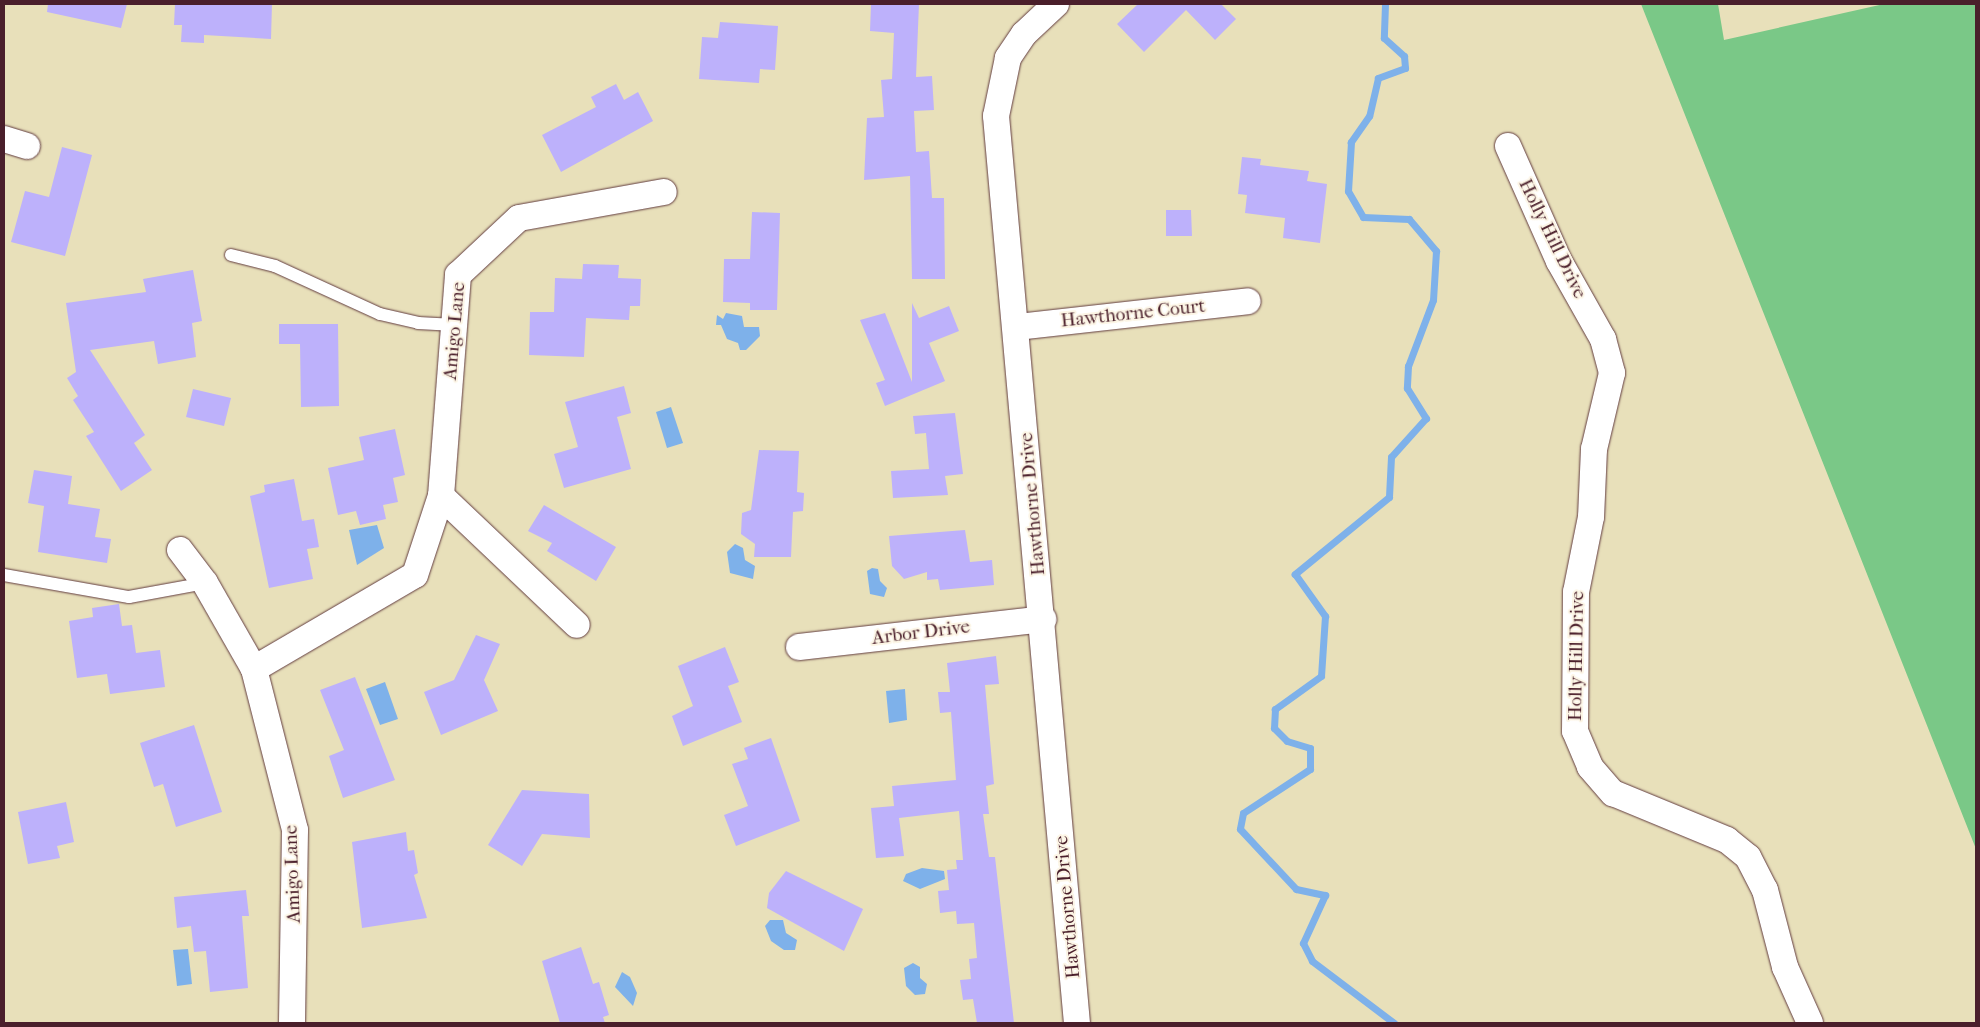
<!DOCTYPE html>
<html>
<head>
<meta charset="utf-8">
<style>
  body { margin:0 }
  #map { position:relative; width:1980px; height:1027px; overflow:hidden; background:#e8e0ba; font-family:"IM FELL French Canon",serif }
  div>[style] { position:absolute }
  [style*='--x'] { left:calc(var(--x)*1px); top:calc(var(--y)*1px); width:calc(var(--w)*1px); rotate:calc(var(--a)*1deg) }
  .green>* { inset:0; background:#7ac887 }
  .water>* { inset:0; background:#7eb1ea }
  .stream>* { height:7px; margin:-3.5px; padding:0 3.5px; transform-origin:3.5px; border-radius:3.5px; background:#7eb1ea }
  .building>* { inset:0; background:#bdb1fb }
  .roads { filter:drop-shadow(0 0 1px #623c40) drop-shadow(0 0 1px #623c40) }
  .lane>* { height:12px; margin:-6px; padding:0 6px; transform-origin:6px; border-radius:6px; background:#fff }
  .street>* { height:26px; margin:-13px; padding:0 13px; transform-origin:13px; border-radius:13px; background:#fff }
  span { translate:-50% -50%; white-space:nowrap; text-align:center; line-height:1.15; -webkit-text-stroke:4px #fcf5e5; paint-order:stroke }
  .street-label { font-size:19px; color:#4a1f2b }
  .frame { position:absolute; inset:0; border:5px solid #4a1f2b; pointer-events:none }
</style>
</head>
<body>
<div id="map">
  <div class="green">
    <i style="clip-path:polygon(1641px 4px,1718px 4px,1724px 40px,1884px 4px,1976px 4px,1976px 849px)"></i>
  </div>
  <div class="water">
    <i style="clip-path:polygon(726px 313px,742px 316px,744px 327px,759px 327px,760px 336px,746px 350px,740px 350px,738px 343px,727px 339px,721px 325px,716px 325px,717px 315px,723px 319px)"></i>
    <i style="clip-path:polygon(671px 407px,683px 443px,667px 448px,656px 412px)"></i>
    <i style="clip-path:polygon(377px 525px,384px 548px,357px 565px,349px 530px)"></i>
    <i style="clip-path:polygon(735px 544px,743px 548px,745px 560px,755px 566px,753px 579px,730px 573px,727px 552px)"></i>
    <i style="clip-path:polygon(872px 568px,878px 569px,880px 581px,887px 588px,884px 597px,870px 594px,867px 571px)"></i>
    <i style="clip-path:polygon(385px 682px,398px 719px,380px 725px,366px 689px)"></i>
    <i style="clip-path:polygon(905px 689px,907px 720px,889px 723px,886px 691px)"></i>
    <i style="clip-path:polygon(922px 868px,944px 871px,945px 879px,920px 889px,903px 881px,906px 874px)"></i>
    <i style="clip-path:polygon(770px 920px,783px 920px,786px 933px,797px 940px,795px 950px,784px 950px,771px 941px,765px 926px)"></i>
    <i style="clip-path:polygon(188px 949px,192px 984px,177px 986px,173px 950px)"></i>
    <i style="clip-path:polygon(913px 963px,920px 967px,920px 978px,927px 984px,925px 994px,915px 995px,906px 986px,904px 968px)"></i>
    <i style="clip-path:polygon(622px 972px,630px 977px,637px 993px,633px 1006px,615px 987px)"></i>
  </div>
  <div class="stream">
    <i style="--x:1385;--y:4;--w:34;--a:92"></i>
    <i style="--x:1384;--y:38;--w:27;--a:42"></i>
    <i style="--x:1404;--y:56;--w:12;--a:85"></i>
    <i style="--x:1405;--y:68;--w:29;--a:160"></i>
    <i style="--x:1378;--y:78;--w:39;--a:103"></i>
    <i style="--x:1369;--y:116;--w:32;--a:125"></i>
    <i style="--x:1351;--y:142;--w:49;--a:93.5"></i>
    <i style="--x:1348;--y:191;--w:30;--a:60"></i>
    <i style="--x:1363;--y:217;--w:46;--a:2.5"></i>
    <i style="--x:1409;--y:219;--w:42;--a:49.8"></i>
    <i style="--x:1436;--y:251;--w:49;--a:93.5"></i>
    <i style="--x:1433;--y:300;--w:71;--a:110.7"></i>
    <i style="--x:1408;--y:366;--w:22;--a:93"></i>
    <i style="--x:1407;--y:388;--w:36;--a:58"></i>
    <i style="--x:1426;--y:418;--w:52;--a:131.9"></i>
    <i style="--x:1391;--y:457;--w:40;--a:92.9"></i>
    <i style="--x:1389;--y:497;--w:122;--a:140.7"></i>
    <i style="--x:1295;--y:574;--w:52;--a:54.5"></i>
    <i style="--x:1325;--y:616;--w:60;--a:93.8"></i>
    <i style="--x:1321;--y:676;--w:57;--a:144.3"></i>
    <i style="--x:1275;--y:709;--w:19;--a:93"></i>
    <i style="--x:1274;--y:728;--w:18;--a:45"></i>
    <i style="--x:1287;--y:741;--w:24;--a:17"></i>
    <i style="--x:1310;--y:748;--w:21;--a:90"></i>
    <i style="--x:1310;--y:769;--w:80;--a:146.7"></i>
    <i style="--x:1243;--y:813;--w:16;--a:101"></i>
    <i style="--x:1240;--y:829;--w:82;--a:47"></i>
    <i style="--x:1296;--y:889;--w:30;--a:12"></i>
    <i style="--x:1325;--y:895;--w:53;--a:114.6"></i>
    <i style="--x:1303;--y:943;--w:20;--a:63"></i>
    <i style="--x:1312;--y:961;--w:103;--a:37.1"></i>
  </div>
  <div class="building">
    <i style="clip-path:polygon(48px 4px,127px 4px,121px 28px,47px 12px)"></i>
    <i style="clip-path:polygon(175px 4px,272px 4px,271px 39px,204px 35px,204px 43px,181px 42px,182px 25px,174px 25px)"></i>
    <i style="clip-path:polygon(871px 4px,919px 4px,916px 77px,932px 76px,934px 110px,914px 111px,916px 152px,929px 151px,932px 198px,944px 198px,945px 279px,912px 279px,910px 176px,864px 180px,867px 118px,884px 117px,881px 80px,892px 79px,894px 33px,870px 31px)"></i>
    <i style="clip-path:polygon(1138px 4px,1221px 4px,1236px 19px,1215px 40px,1186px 10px,1144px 52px,1117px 24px)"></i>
    <i style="clip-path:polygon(720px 22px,778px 26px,775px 70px,760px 69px,759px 83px,699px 79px,702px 37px,718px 38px)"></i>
    <i style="clip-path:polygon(616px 84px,624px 100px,638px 92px,653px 121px,561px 172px,542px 135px,596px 107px,591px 97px)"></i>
    <i style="clip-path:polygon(62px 147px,92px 155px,65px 256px,11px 242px,25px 191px,49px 197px)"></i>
    <i style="clip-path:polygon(1242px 157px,1261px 159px,1260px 165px,1309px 171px,1307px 181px,1327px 184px,1320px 243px,1283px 238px,1285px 218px,1245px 213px,1247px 195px,1238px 194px)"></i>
    <i style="clip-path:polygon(1166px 210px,1191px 210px,1192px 236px,1166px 236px)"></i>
    <i style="clip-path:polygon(752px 212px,780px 213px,777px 310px,750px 310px,750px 303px,723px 302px,724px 259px,750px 259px)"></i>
    <i style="clip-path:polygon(583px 264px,619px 265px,618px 278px,641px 279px,640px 306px,630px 306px,629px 320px,586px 318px,584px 357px,529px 355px,530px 312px,554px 312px,555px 278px,582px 279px)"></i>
    <i style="clip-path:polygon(193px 270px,202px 321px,192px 323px,196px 357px,158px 364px,154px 341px,90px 350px,145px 435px,134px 443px,152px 470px,121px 491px,86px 436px,94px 432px,73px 400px,78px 396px,67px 378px,76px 372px,66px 303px,146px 292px,143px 279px)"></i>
    <i style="clip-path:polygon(912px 303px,919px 318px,949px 306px,959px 331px,929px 343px,945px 381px,885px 406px,876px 383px,885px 380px,860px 320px,885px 313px,912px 382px)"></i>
    <i style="clip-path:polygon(279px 324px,338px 324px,339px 406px,301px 407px,300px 344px,279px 344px)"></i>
    <i style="clip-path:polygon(624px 386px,631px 413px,617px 417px,631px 469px,564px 488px,554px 454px,578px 447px,565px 402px)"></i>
    <i style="clip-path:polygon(193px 389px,231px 398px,224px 426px,186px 417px)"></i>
    <i style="clip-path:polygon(955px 413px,963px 474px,945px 476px,948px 495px,893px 498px,891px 471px,929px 469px,926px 433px,915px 434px,913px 416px)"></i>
    <i style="clip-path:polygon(395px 429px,405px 475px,393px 478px,398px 502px,383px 505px,386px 519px,360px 525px,356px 511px,338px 515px,328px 468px,364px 460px,359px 437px)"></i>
    <i style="clip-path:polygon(759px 450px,799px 451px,797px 492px,804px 493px,803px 511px,793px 512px,791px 557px,754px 557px,755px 544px,741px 534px,742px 513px,751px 510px)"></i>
    <i style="clip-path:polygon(34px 470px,72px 476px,68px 504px,100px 509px,95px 537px,111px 539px,107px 563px,38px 552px,44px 506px,28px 503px)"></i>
    <i style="clip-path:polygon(294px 479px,302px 521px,314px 519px,319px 547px,307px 549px,313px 579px,269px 588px,250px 496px,265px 492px,264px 485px)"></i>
    <i style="clip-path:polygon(544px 505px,616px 547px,596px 581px,547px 551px,552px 543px,528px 531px)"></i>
    <i style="clip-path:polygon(965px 530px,970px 562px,992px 560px,994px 585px,940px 590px,938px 579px,927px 580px,927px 572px,904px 579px,892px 566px,889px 536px)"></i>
    <i style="clip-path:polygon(119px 604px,122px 626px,132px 625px,136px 653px,160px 650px,165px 687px,110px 694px,107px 674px,77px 678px,69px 621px,93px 617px,92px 608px)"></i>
    <i style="clip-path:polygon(476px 635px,500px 644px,484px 680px,498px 711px,441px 735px,424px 692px,454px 680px)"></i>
    <i style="clip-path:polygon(725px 647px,739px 682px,728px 686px,742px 722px,683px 746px,672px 716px,693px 706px,678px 666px)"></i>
    <i style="clip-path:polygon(996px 656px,999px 684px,985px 685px,994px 784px,986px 786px,989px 814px,983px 814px,989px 857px,995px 857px,1014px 1023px,977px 1023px,973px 999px,963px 1000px,960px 980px,971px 979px,969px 959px,977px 958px,974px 923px,957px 924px,956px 911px,940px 913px,938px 891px,949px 890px,947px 870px,957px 869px,956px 860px,963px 860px,959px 811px,899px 818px,904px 856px,876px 858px,871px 808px,894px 806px,892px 786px,956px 780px,951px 712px,940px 713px,938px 692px,950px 692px,947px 663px)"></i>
    <i style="clip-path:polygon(355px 677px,395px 780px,343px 798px,329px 756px,344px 750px,320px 690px)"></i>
    <i style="clip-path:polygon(194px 725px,222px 812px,176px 827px,163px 784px,154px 787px,140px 743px)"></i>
    <i style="clip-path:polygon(771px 738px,800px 821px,736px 846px,724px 815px,748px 806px,732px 764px,748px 759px,744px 748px)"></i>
    <i style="clip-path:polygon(522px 790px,589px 794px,590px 838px,542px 834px,522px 866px,488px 845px)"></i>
    <i style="clip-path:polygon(66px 802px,74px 842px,57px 846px,60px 858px,28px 864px,18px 812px)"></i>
    <i style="clip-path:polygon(406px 832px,408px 851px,414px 850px,418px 873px,414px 875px,427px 918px,362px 928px,352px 842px)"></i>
    <i style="clip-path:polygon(786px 871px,863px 909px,844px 951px,767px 908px,769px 893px)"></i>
    <i style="clip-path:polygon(246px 890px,249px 916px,242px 916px,248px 988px,210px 992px,206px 951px,194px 952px,191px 926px,177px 928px,174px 897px)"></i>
    <i style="clip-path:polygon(581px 947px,593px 984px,599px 982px,609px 1015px,603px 1017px,605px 1023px,560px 1023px,542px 961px)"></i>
  </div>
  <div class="roads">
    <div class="lane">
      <i style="--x:231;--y:255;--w:45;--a:14"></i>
      <i style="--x:275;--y:266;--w:115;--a:24.6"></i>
      <i style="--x:380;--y:314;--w:39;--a:13"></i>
      <i style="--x:418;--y:323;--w:37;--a:3"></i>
      <i style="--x:4;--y:575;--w:127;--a:10"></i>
      <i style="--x:129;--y:597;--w:77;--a:-10.4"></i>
    </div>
    <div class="street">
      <i style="--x:1056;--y:4;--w:44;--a:136.8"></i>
      <i style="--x:1024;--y:34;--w:29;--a:124"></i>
      <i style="--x:1008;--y:58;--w:59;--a:101.7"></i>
      <i style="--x:996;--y:116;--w:911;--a:84.9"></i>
      <i style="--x:4;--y:139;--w:24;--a:17"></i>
      <i style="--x:1508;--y:146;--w:126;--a:66.1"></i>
      <i style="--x:1559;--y:261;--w:90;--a:60.6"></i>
      <i style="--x:1603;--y:339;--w:35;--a:75"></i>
      <i style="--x:1612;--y:373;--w:78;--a:103.3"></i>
      <i style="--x:1594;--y:449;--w:68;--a:92.5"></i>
      <i style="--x:1591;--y:517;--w:76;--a:101.3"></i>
      <i style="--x:1576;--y:592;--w:139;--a:90.4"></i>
      <i style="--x:1575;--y:731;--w:39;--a:67"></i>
      <i style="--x:1590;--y:767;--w:35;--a:49"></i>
      <i style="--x:1613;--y:793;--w:123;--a:22.4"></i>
      <i style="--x:1727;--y:840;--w:27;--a:39"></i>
      <i style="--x:1748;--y:857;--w:37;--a:63"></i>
      <i style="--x:1765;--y:890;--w:80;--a:75.4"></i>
      <i style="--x:1785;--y:967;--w:61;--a:65.9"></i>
      <i style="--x:1018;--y:327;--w:231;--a:-6.4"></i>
      <i style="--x:441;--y:496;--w:222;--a:-85.6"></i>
      <i style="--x:458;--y:275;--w:83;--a:-43.1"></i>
      <i style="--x:519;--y:218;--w:147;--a:-10.2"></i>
      <i style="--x:180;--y:550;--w:41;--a:52.9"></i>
      <i style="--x:205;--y:583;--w:99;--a:60.3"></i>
      <i style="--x:254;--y:669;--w:166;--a:75.7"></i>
      <i style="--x:295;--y:830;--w:193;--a:90.9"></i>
      <i style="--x:799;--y:647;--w:246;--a:-6.5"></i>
      <i style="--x:254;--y:669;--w:186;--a:-30.3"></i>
      <i style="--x:415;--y:575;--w:83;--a:-71.8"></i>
      <i style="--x:441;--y:496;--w:187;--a:43.5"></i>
    </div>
  </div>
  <div class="street-label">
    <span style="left:1552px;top:239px;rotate:64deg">Holly Hill Drive</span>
    <span style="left:1133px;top:314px;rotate:-6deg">Hawthorne Court</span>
    <span style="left:455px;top:331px;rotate:-85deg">Amigo Lane</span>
    <span style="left:1033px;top:504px;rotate:-95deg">Hawthorne Drive</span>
    <span style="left:921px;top:633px;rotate:-7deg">Arbor Drive</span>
    <span style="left:1577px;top:656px;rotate:-89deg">Holly Hill Drive</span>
    <span style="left:293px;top:874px;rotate:-92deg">Amigo Lane</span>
    <span style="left:1068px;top:907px;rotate:-95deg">Hawthorne Drive</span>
  </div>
  <div class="frame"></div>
</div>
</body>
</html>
